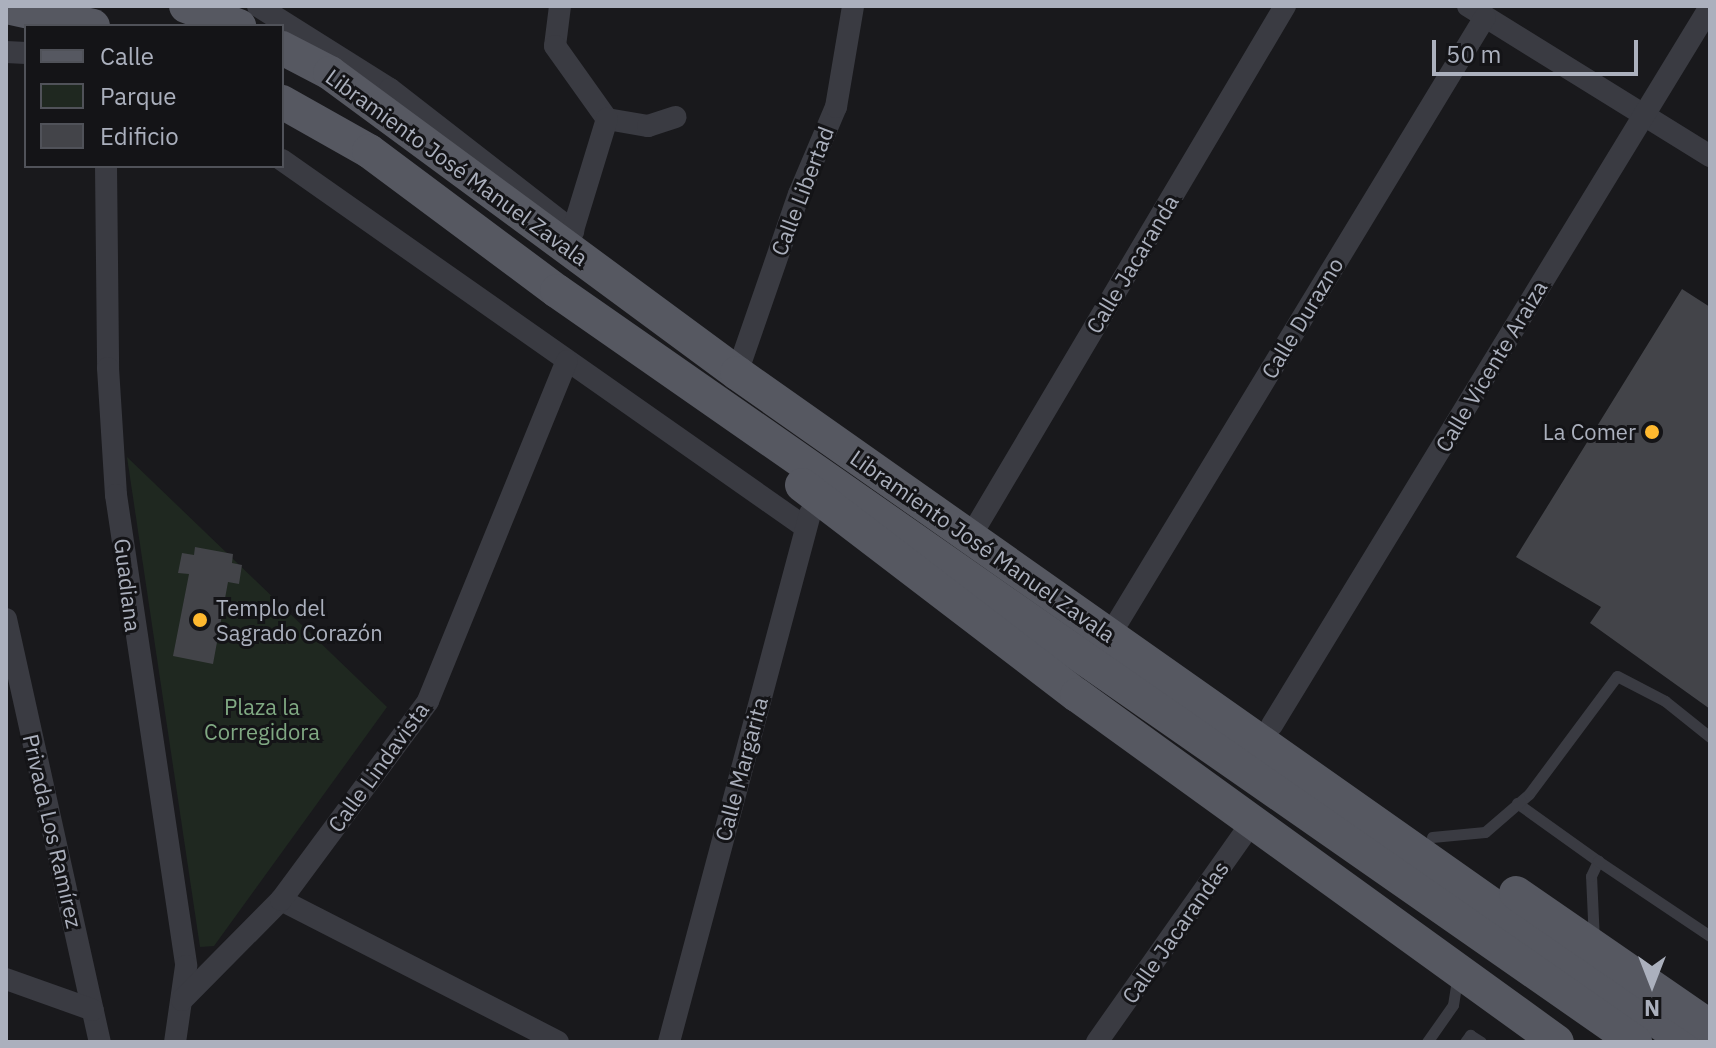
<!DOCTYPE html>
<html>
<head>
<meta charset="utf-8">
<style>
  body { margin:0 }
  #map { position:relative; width:1716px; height:1048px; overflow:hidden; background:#19191c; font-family:"IBM Plex Sans",sans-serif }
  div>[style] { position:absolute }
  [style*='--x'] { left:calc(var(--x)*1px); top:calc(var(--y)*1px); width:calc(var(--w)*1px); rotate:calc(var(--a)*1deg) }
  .green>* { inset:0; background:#1f2820 }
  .building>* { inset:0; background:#434449 }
  .lane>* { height:11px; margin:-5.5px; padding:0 5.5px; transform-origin:5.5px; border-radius:5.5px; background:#3a3b42 }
  .street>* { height:22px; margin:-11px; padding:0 11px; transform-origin:11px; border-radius:11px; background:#3a3b42 }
  .primary>* { height:34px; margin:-17px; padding:0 17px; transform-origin:17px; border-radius:17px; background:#565861 }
  .dots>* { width:22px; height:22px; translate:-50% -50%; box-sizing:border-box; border:4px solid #141417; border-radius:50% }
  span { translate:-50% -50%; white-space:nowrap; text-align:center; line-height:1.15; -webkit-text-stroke:6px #141417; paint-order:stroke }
  .street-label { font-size:22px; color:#abb0bd }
  .poi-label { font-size:22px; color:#abb0bd }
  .right { translate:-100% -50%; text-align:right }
  .left { translate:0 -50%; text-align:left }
  .park-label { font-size:22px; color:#80a983 }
  .frame { position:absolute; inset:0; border:8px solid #abb0bd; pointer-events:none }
  .legend { position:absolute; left:24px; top:24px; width:260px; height:144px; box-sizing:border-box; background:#141417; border:2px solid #505259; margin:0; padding:10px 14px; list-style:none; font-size:24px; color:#abb0bd }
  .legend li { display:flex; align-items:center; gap:16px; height:40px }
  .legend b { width:40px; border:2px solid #505259 }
  .north { position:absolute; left:1612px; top:944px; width:80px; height:80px; -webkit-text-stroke:6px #141417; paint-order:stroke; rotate:180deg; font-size:22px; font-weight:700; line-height:32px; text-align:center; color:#abb0bd }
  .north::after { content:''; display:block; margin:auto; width:28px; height:36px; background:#abb0bd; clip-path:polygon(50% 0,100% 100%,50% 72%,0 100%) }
  .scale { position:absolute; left:1432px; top:40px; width:206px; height:36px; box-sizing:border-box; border:4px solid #abb0bd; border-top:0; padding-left:10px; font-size:24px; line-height:28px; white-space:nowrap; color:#abb0bd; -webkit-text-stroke:6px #141417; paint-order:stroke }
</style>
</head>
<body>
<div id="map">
  <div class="green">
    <i style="clip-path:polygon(127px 457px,387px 707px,214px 946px,200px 947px)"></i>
  </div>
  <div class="building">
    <i style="clip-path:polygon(1682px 289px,1710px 307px,1710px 709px,1590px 623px,1601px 607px,1516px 557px)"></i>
    <i style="clip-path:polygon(195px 547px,233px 554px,232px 563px,242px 565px,239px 584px,228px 582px,213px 664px,173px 656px,189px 574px,178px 573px,182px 553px,194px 555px)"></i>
  </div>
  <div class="lane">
    <i style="--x:1517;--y:803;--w:100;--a:35.6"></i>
    <i style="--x:1432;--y:837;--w:53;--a:-5.4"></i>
    <i style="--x:1485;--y:832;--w:58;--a:-40.8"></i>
    <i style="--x:1529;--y:794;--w:147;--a:-53.3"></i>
    <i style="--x:1617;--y:676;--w:54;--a:27.5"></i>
    <i style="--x:1665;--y:701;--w:58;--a:38.7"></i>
    <i style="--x:1594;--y:941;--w:65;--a:-92.6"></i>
    <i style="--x:1591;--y:876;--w:17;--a:-65"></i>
    <i style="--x:1598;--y:861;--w:135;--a:33.8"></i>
    <i style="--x:1427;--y:1042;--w:45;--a:-54.9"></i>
    <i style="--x:1453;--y:1005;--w:30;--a:-81"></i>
    <i style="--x:1465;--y:1042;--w:9;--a:-54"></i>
    <i style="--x:1470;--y:1035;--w:13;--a:32"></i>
  </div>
  <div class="street">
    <i style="--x:258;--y:6;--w:156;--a:32.2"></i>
    <i style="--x:390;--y:89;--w:232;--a:37.8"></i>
    <i style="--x:560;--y:6;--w:40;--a:97.1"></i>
    <i style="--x:555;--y:46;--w:90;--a:54.5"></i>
    <i style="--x:607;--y:119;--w:42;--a:9.7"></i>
    <i style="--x:648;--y:126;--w:29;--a:-18"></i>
    <i style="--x:1468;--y:6;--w:285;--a:31.8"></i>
    <i style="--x:6;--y:52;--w:20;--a:3"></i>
    <i style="--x:282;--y:160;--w:639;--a:35.06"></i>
    <i style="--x:106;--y:166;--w:202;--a:89.4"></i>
    <i style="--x:108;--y:368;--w:127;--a:86.4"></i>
    <i style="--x:116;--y:495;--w:476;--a:81.5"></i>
    <i style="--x:186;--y:966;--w:77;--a:98.2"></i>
    <i style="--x:569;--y:243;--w:130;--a:-73"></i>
    <i style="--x:737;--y:373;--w:189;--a:-70.9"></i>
    <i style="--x:799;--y:194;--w:95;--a:-67"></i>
    <i style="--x:836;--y:107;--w:102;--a:-80.4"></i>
    <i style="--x:979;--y:522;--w:600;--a:-59.33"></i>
    <i style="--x:6;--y:619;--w:433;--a:77.5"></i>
    <i style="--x:1119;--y:620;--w:705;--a:-58.74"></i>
    <i style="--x:1272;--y:725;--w:841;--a:-58.62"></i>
    <i style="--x:281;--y:900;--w:311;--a:27.1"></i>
    <i style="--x:6;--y:979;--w:92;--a:19.6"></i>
    <i style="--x:182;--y:1000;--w:141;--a:-45.3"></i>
    <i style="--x:281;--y:900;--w:247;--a:-53.5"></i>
    <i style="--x:428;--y:701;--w:367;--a:-67.8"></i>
    <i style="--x:669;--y:1042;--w:547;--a:-75.05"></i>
    <i style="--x:1097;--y:1042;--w:269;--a:-54.8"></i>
  </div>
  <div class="primary">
    <i style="--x:186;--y:6;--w:57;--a:20.7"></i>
    <i style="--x:6;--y:7;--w:89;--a:12.3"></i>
    <i style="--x:282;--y:48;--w:54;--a:27.5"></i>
    <i style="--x:330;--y:73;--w:506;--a:36.39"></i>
    <i style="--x:737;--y:373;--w:1162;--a:35.15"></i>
    <i style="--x:282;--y:102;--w:100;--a:29.4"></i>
    <i style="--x:369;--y:151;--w:234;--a:36.7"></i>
    <i style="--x:557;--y:291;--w:1314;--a:34.86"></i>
    <i style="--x:802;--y:485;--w:346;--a:37.4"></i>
    <i style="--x:1077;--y:695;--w:592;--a:35.86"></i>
    <i style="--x:1516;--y:893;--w:236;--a:34.6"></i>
  </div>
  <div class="dots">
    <i style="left:1652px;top:432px;background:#ffb92f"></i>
    <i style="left:200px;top:620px;background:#ffb92f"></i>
  </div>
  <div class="street-label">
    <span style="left:457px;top:167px;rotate:36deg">Libramiento José Manuel Zavala</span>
    <span style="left:802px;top:191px;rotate:-69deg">Calle Libertad</span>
    <span style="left:1132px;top:264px;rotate:-59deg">Calle Jacaranda</span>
    <span style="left:1302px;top:318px;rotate:-59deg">Calle Durazno</span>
    <span style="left:1491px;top:366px;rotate:-59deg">Calle Vicente Araiza</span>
    <span style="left:983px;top:546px;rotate:35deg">Libramiento José Manuel Zavala</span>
    <span style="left:128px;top:585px;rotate:83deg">Guadiana</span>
    <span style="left:378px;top:767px;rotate:-54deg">Calle Lindavista</span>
    <span style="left:741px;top:769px;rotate:-75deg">Calle Margarita</span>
    <span style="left:53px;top:831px;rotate:77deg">Privada Los Ramírez</span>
    <span style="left:1175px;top:932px;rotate:-55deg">Calle Jacarandas</span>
  </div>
  <div class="poi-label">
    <span class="right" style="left:1636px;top:432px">La Comer</span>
    <span class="left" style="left:216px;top:620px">Templo del<br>Sagrado Corazón</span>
  </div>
  <div class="park-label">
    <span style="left:262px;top:719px">Plaza la<br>Corregidora</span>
  </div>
  <div class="frame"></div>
  <ul class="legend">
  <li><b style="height:10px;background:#565861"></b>Calle</li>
  <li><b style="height:22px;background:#1f2820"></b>Parque</li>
  <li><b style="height:22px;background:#434449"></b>Edificio</li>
  </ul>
  <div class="north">N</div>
  <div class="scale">50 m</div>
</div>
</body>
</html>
